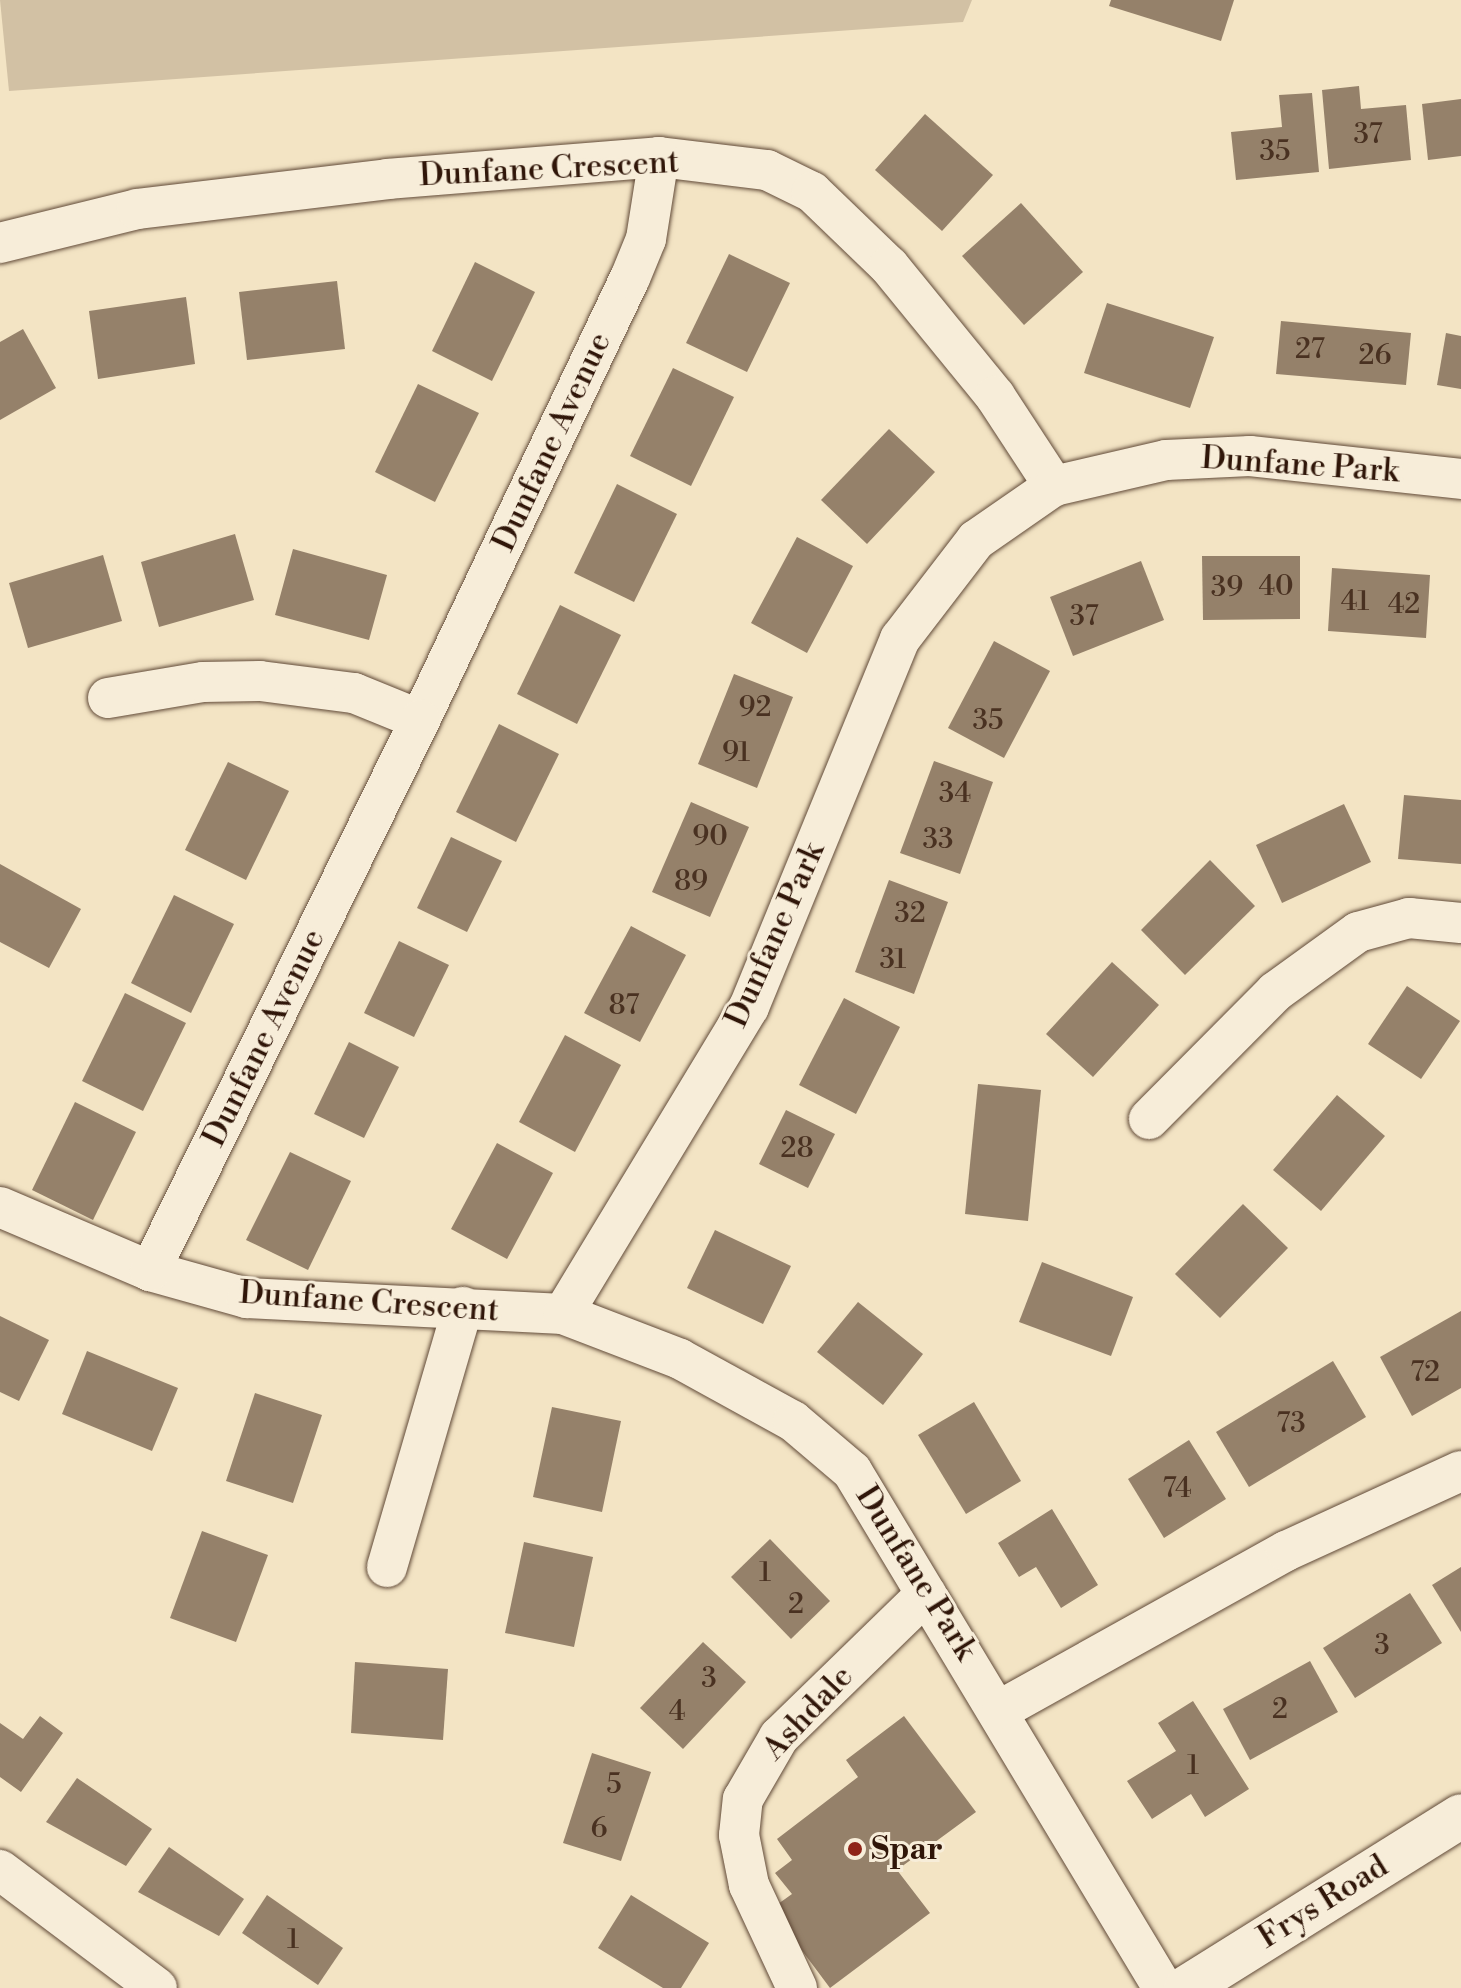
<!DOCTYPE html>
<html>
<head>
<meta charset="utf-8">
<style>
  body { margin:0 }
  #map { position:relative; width:1461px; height:1988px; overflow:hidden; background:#f3e4c4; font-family:"Libre Bodoni",serif }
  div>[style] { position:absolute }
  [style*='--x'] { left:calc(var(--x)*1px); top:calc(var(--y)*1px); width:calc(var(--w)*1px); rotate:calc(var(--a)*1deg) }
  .green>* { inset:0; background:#d2c1a4 }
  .building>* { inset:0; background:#95816a }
  .roads { filter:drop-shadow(0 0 2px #614a38) drop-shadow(0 0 2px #614a38) }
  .street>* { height:40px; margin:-20px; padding:0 20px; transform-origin:20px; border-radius:20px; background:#f7edd9 }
  .secondary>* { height:44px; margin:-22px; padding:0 22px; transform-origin:22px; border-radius:22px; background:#f7edd9 }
  .dots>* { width:22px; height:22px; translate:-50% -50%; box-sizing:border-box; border:4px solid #f7edd9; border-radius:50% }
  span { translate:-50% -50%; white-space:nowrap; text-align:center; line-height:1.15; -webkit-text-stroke:6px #f7edd9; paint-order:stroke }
  .number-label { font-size:28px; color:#493121 }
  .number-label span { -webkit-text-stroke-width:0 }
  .street-label { font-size:32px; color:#301609 }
  .poi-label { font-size:32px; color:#301609; font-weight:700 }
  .left { translate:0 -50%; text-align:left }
</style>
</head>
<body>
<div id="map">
  <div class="green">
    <i style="clip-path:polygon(0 0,972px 0,963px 22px,9px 91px)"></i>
  </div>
  <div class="building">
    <i style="clip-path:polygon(1111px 0,1234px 0,1221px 41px,1109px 6px)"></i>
    <i style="clip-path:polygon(1359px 86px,1361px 109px,1406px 105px,1411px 160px,1329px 169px,1322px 90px)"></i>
    <i style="clip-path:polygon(1312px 93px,1319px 172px,1236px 180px,1231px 132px,1282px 127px,1279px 95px)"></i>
    <i style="clip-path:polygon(1461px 99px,1461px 156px,1428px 160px,1422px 104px)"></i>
    <i style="clip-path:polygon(925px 114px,993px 175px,942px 231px,875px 170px)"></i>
    <i style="clip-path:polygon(1021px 203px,1083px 272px,1024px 325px,962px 256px)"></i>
    <i style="clip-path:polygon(729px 254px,790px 283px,747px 372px,686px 343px)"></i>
    <i style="clip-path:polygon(475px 262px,535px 292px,492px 381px,432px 351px)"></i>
    <i style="clip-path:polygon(337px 281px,345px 349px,247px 360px,239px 292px)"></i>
    <i style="clip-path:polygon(186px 297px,195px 364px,98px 379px,89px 311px)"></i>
    <i style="clip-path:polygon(1107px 303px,1214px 337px,1190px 408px,1084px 373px)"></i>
    <i style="clip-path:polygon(1281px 321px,1411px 333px,1406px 385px,1276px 374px)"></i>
    <i style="clip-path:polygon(23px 329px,56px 388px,0 420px,0 342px)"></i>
    <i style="clip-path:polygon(1446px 333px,1461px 336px,1461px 389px,1437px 385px)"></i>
    <i style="clip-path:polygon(673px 368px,734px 397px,691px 486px,630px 456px)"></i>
    <i style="clip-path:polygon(418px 384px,479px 413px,435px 502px,375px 472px)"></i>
    <i style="clip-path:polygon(889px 429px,935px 472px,867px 544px,821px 500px)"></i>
    <i style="clip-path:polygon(617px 484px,677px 514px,634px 602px,574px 573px)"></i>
    <i style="clip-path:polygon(235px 534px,254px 600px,159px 627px,141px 562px)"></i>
    <i style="clip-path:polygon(797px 537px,853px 566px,807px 653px,751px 623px)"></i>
    <i style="clip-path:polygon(293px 549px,387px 575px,369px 640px,275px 615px)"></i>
    <i style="clip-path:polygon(103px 555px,122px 621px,28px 648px,9px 583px)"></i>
    <i style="clip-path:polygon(1202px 556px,1300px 556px,1300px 619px,1203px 620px)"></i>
    <i style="clip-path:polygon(1141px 561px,1164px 620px,1073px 656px,1050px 597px)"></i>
    <i style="clip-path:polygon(1332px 568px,1430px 575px,1426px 638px,1328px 631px)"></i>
    <i style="clip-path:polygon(560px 605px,621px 635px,577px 724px,517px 694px)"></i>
    <i style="clip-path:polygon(994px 641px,1050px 671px,1004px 758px,948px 728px)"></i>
    <i style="clip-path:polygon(734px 674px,793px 697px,757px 788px,698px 764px)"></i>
    <i style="clip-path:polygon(499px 724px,559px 754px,516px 842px,456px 812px)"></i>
    <i style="clip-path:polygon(934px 761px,993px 782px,960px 874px,900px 853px)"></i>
    <i style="clip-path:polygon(228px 762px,289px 791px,246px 880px,185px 850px)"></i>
    <i style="clip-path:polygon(1404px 795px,1461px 800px,1461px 864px,1398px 859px)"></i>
    <i style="clip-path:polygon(691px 802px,749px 827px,710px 917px,652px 892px)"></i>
    <i style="clip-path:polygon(1344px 804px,1371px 862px,1282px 903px,1256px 845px)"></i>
    <i style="clip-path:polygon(451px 837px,502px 861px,467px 932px,417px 908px)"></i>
    <i style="clip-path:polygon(1210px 860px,1255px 906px,1185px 975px,1141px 930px)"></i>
    <i style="clip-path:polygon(0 864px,81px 909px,49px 968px,0 942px)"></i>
    <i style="clip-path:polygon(889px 880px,948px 902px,914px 994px,855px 972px)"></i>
    <i style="clip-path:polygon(174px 895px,234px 924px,191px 1013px,131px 983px)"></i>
    <i style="clip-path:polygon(631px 926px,686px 955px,640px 1042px,584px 1013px)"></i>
    <i style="clip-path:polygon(399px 941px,449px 965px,414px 1037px,364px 1013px)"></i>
    <i style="clip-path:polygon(1112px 962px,1159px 1005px,1093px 1077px,1046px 1034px)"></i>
    <i style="clip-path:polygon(1407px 986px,1460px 1021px,1421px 1079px,1368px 1044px)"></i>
    <i style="clip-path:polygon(125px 993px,186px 1023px,143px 1111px,82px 1081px)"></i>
    <i style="clip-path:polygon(844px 998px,900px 1027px,856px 1114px,799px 1085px)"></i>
    <i style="clip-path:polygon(565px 1035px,621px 1065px,575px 1152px,519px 1122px)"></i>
    <i style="clip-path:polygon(349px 1042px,399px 1067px,364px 1138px,314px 1114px)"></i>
    <i style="clip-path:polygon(978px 1084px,1041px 1090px,1028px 1221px,965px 1214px)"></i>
    <i style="clip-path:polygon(1337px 1095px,1385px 1136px,1321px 1211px,1273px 1170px)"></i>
    <i style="clip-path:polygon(75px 1102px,136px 1132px,93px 1220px,32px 1190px)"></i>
    <i style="clip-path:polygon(786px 1110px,835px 1134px,808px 1188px,759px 1164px)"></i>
    <i style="clip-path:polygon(497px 1143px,553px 1173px,507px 1259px,451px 1229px)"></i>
    <i style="clip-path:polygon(290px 1152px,351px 1181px,308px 1270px,246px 1240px)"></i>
    <i style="clip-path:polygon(1243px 1204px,1288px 1248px,1220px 1318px,1175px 1274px)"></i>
    <i style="clip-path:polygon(715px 1230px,791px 1266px,763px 1324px,687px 1288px)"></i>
    <i style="clip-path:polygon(1042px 1262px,1133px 1297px,1111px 1356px,1019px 1322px)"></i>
    <i style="clip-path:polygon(858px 1302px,923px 1354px,883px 1405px,817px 1352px)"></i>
    <i style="clip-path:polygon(1461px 1311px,1461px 1388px,1412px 1416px,1380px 1357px)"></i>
    <i style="clip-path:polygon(0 1316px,49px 1340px,19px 1401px,0 1392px)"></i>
    <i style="clip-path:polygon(87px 1351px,178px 1388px,152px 1451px,62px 1414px)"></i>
    <i style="clip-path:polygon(1333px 1361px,1366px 1417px,1249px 1487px,1216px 1432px)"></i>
    <i style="clip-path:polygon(255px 1393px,322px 1415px,293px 1503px,226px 1481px)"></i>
    <i style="clip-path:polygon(974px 1402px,1021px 1481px,966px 1514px,918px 1435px)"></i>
    <i style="clip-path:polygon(552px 1407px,621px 1421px,602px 1512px,533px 1497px)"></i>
    <i style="clip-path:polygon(1189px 1440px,1226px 1499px,1164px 1538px,1128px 1479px)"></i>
    <i style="clip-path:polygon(1052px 1509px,1098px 1585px,1061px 1608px,1036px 1567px,1019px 1577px,998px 1543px)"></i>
    <i style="clip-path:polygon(202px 1531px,268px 1555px,236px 1642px,170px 1618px)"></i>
    <i style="clip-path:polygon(770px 1539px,830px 1601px,791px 1639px,731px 1577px)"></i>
    <i style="clip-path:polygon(524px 1542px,593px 1557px,574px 1647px,505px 1633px)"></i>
    <i style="clip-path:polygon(1461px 1567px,1461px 1632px,1432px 1585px)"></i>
    <i style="clip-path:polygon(1410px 1593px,1442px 1643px,1355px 1698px,1323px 1648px)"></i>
    <i style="clip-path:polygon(703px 1642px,746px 1682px,683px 1749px,640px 1708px)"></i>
    <i style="clip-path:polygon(1310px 1661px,1338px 1712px,1250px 1760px,1223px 1709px)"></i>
    <i style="clip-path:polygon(355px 1662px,448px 1669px,443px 1740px,351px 1733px)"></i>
    <i style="clip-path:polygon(1193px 1701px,1249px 1789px,1205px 1817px,1191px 1794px,1152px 1819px,1127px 1781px,1176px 1751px,1158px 1723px)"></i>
    <i style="clip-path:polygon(40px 1716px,63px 1733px,21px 1792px,0 1777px,0 1723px,23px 1739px)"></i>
    <i style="clip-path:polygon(904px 1716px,976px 1812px,897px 1870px,930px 1913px,830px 1988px,771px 1909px,792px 1894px,775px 1873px,792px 1860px,777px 1839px,858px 1777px,846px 1760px)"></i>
    <i style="clip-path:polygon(592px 1753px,651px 1772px,621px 1861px,563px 1843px)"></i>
    <i style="clip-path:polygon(77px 1778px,152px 1829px,126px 1866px,46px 1822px)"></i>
    <i style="clip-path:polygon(169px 1847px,244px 1899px,219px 1936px,138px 1892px)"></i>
    <i style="clip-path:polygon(267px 1895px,343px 1948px,318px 1985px,242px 1933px)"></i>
    <i style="clip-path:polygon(631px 1895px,709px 1943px,681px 1988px,663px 1988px,598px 1948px)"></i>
  </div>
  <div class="roads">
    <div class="street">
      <i style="--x:0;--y:243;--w:141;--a:-13.9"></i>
      <i style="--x:137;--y:209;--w:252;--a:-6.8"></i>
      <i style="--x:387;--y:179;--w:273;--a:-4.6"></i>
      <i style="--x:659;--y:157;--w:109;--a:6.9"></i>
      <i style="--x:767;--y:170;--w:50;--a:26.1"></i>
      <i style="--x:812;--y:192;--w:107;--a:43.9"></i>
      <i style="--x:889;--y:266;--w:168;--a:50.8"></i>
      <i style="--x:995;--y:396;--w:108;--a:56.8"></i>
      <i style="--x:108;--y:698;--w:96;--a:-9.6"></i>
      <i style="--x:203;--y:682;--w:57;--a:-1"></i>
      <i style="--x:260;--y:681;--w:95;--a:7.3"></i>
      <i style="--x:354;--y:693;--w:71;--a:22.2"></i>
      <i style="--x:420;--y:720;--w:489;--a:-64.6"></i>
      <i style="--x:630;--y:278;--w:42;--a:-67.7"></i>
      <i style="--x:646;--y:239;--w:83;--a:-81"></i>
      <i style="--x:1149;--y:1119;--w:179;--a:-45.2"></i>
      <i style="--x:1275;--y:992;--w:102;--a:-35.9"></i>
      <i style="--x:1358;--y:932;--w:53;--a:-15.4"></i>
      <i style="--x:1409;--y:918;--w:52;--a:5.5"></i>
      <i style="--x:0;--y:1207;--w:163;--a:23.1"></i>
      <i style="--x:150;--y:1271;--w:101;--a:15.6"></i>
      <i style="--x:247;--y:1298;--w:316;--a:2.9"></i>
      <i style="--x:563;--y:1314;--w:125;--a:21"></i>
      <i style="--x:680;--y:1359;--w:129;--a:28.8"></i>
      <i style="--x:793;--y:1421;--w:77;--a:40.3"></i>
      <i style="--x:852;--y:1471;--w:603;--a:58.97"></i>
      <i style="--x:150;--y:1271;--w:614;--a:-63.89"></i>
      <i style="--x:563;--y:1314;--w:359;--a:-58.8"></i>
      <i style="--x:749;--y:1007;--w:398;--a:-67.7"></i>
      <i style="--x:900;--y:639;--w:125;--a:-52.5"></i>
      <i style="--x:976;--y:540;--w:95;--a:-34.7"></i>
      <i style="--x:1054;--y:486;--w:115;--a:-13.1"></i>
      <i style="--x:1166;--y:460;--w:84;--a:-2.7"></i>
      <i style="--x:1250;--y:456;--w:212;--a:6.2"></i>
      <i style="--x:387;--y:1567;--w:271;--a:-73.7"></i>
      <i style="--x:1002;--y:1709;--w:325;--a:-29.1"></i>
      <i style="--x:1286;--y:1551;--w:192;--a:-24.6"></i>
      <i style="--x:0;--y:1870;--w:196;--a:36.9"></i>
      <i style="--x:797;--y:1988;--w:114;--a:-115"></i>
      <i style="--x:749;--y:1885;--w:51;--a:-101.3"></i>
      <i style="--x:739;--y:1835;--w:36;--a:-84"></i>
      <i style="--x:743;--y:1799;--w:72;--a:-59.9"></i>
      <i style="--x:779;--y:1737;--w:205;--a:-44.2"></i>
    </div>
    <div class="secondary">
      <i style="--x:1186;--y:1988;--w:324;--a:-32"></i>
    </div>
  </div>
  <div class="dots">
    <i style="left:855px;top:1849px;background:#8f2418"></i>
  </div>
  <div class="number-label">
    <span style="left:1368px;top:135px">37</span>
    <span style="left:1275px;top:152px">35</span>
    <span style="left:1310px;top:350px">27</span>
    <span style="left:1375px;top:356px">26</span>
    <span style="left:1276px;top:587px">40</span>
    <span style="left:1227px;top:588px">39</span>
    <span style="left:1355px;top:602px">41</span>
    <span style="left:1404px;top:605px">42</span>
    <span style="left:1084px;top:617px">37</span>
    <span style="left:755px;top:708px">92</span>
    <span style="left:988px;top:721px">35</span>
    <span style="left:736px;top:753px">91</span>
    <span style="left:955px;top:794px">34</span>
    <span style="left:710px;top:837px">90</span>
    <span style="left:938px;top:840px">33</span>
    <span style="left:691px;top:882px">89</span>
    <span style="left:910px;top:914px">32</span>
    <span style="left:893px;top:960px">31</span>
    <span style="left:624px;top:1006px">87</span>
    <span style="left:797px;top:1149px">28</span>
    <span style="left:1425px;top:1373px">72</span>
    <span style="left:1291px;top:1424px">73</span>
    <span style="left:1177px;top:1489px">74</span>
    <span style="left:765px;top:1573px">1</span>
    <span style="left:796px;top:1605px">2</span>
    <span style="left:1382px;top:1646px">3</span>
    <span style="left:709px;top:1679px">3</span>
    <span style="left:1280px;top:1710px">2</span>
    <span style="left:677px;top:1712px">4</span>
    <span style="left:1193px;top:1766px">1</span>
    <span style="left:614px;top:1785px">5</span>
    <span style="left:599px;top:1829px">6</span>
    <span style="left:293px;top:1940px">1</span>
  </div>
  <div class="street-label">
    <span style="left:549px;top:169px;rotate:-3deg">Dunfane Crescent</span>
    <span style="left:552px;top:442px;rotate:-65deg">Dunfane Avenue</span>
    <span style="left:1300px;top:465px;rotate:4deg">Dunfane Park</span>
    <span style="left:775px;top:935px;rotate:-66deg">Dunfane Park</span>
    <span style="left:264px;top:1038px;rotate:-64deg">Dunfane Avenue</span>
    <span style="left:369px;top:1302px;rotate:4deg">Dunfane Crescent</span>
    <span style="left:916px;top:1573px;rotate:58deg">Dunfane Park</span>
    <span style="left:808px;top:1713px;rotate:-47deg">Ashdale</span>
    <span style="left:1323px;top:1902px;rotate:-32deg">Frys Road</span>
  </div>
  <div class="poi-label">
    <span class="left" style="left:871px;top:1849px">Spar</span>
  </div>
</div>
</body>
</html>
